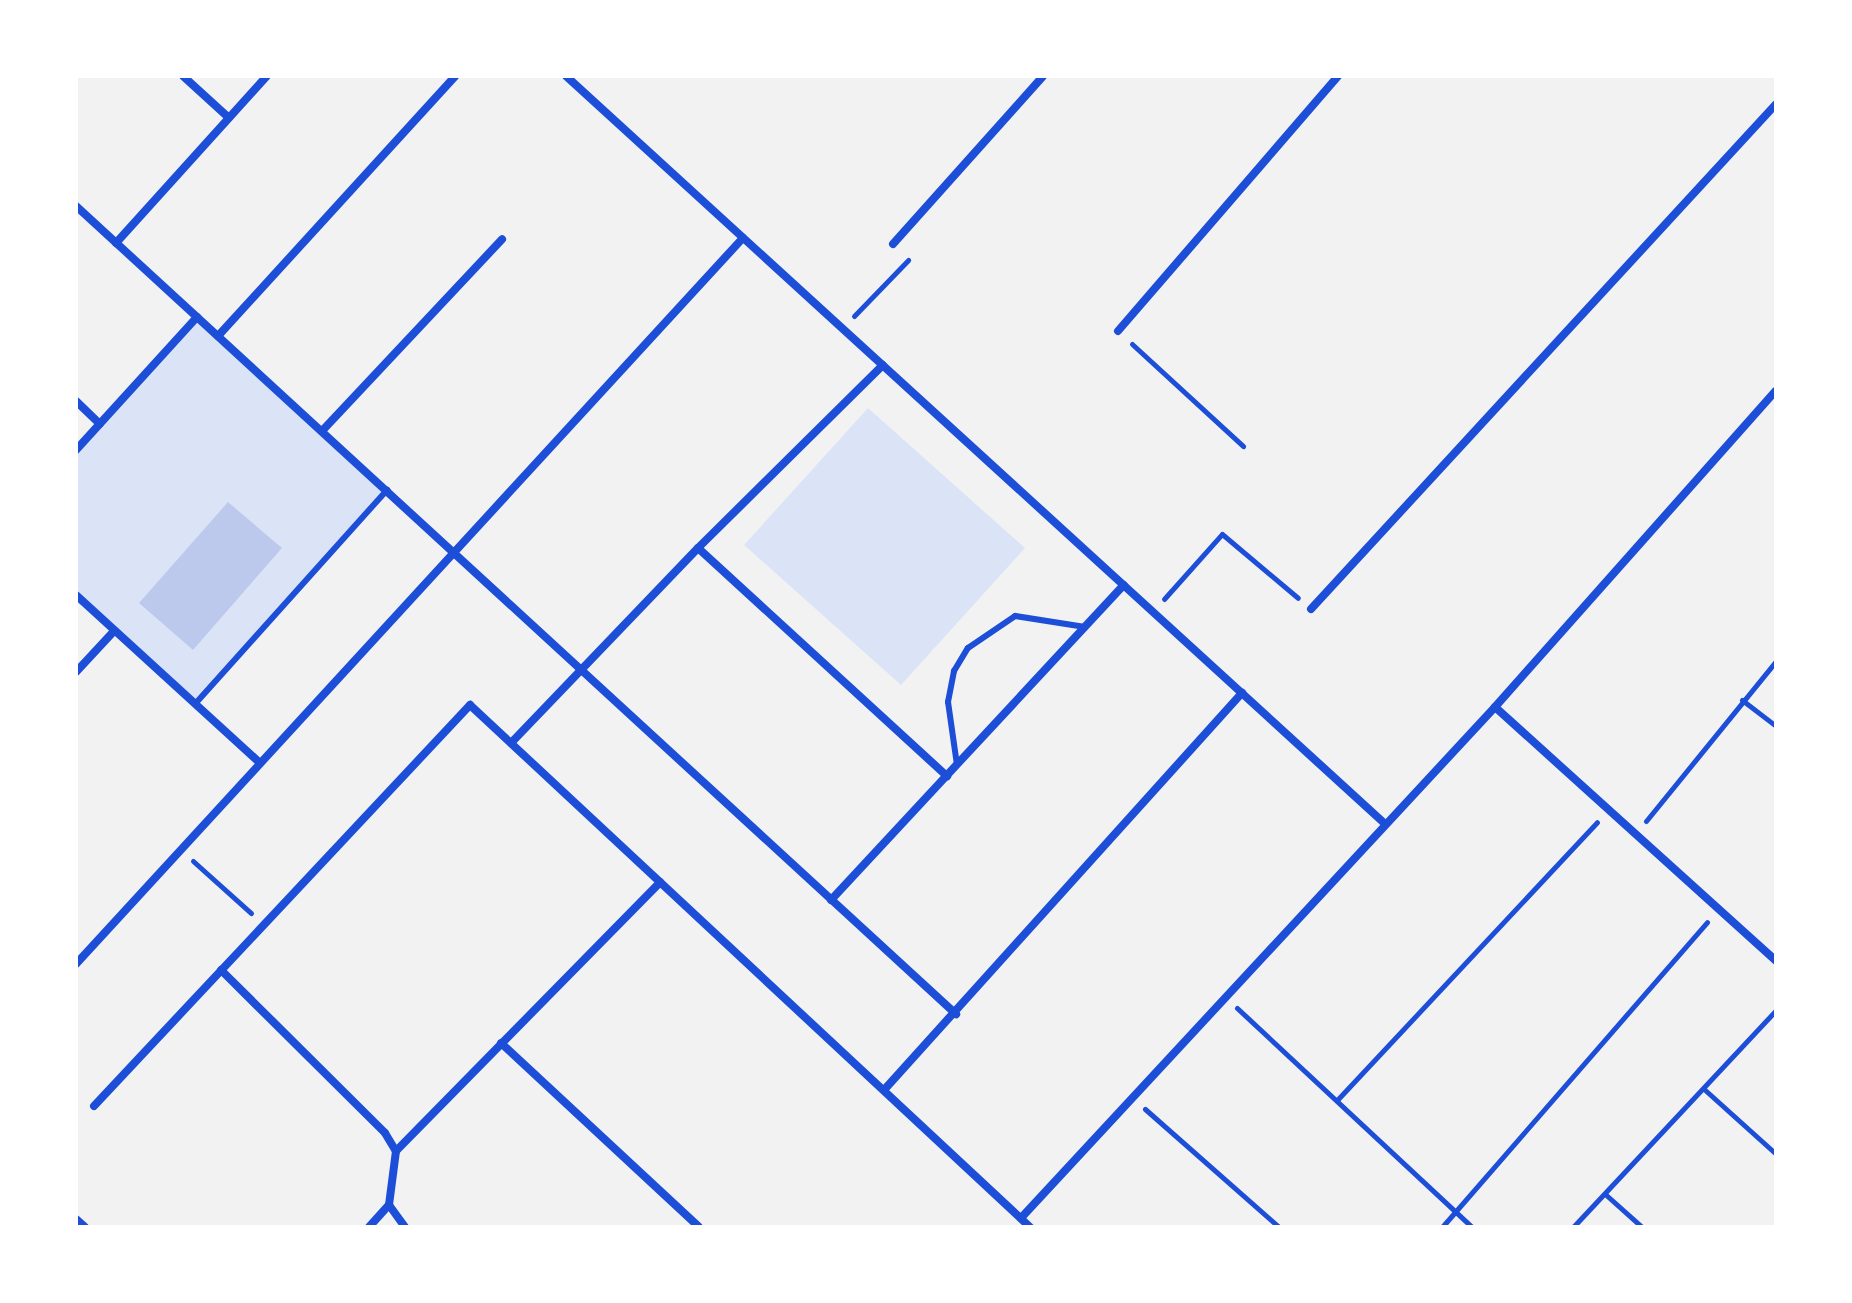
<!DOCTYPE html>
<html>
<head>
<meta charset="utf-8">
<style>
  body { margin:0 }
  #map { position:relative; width:1852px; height:1303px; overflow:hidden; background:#f2f2f2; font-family:Inter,sans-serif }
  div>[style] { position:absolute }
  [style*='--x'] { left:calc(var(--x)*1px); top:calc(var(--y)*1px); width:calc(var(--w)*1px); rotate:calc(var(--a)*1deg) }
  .green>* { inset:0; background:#dbe4f7 }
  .building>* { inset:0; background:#bdc9ec }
  .path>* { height:5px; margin:-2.5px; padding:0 2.5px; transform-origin:2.5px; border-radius:2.5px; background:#1d4ed8 }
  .service>* { height:6px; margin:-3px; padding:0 3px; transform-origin:3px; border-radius:3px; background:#1d4ed8 }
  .minor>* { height:8px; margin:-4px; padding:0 4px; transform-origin:4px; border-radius:4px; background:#1d4ed8 }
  span { translate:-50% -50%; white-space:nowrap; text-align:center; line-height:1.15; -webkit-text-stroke:8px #fff; paint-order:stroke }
  .frame { position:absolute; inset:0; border:78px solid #fff; pointer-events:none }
</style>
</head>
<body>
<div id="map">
  <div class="green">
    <i style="clip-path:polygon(197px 317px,387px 490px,195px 704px,76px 595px,76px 449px)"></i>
    <i style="clip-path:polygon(868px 408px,1025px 548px,901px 685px,744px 545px)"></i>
  </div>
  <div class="building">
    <i style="clip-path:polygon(228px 502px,282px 548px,193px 650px,139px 603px)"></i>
  </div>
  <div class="path">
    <i style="--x:854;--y:316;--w:78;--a:-46"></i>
    <i style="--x:1132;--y:344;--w:151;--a:42.6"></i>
    <i style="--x:1164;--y:599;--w:87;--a:-48.3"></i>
    <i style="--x:1222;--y:534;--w:99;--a:40.1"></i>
    <i style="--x:1742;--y:700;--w:43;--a:37.4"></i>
    <i style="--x:1646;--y:821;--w:206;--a:-50.9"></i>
    <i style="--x:193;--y:861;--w:78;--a:41.9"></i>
    <i style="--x:1237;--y:1008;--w:321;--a:43"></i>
    <i style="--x:1705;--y:1090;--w:96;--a:42"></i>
    <i style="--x:1338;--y:1099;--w:379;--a:-46.9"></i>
    <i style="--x:1145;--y:1109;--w:179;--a:41.4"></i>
    <i style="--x:1605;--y:1194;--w:50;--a:41.7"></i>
    <i style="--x:1442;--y:1227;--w:404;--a:-49"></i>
    <i style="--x:1573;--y:1227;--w:297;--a:-46.9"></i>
  </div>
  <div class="service">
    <i style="--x:195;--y:704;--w:288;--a:-48.1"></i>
    <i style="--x:957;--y:765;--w:64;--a:-98.1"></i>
    <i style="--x:948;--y:702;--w:32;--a:-79"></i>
    <i style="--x:954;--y:671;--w:27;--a:-59"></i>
    <i style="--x:968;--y:648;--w:57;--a:-34.2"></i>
    <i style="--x:1015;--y:616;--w:71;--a:8.9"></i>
  </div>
  <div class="minor">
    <i style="--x:183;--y:76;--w:62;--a:42.4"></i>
    <i style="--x:566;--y:76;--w:1108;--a:42.4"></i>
    <i style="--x:76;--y:206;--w:1195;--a:42.56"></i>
    <i style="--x:116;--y:243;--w:225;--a:-47.9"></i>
    <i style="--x:893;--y:244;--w:225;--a:-48.2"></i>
    <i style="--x:1118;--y:331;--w:337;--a:-49.2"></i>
    <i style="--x:218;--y:336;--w:352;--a:-47.6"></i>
    <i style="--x:76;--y:401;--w:33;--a:44"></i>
    <i style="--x:322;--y:431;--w:263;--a:-46.8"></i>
    <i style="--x:76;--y:450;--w:180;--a:-47.7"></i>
    <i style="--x:698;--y:548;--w:338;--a:42.5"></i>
    <i style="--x:76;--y:595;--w:249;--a:42.4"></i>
    <i style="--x:1311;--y:609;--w:686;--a:-47.36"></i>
    <i style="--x:76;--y:672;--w:56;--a:-47.2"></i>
    <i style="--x:1495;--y:707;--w:379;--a:42.1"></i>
    <i style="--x:511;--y:743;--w:270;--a:-46.2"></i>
    <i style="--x:698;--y:548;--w:260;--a:-44.7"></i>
    <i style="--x:831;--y:900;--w:430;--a:-47.1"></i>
    <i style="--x:76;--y:964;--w:986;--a:-47.43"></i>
    <i style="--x:221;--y:970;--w:231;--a:44.8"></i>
    <i style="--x:385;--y:1133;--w:21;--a:59"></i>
    <i style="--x:396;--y:1151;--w:54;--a:97.4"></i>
    <i style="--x:389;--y:1205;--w:27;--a:54"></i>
    <i style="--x:501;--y:1043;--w:270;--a:42.9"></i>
    <i style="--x:884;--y:1090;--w:535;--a:-47.96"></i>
    <i style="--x:94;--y:1106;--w:550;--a:-46.84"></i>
    <i style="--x:470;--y:705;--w:766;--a:42.99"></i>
    <i style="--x:396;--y:1151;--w:377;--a:-45.5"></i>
    <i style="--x:1021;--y:1218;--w:697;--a:-47.15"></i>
    <i style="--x:1495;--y:707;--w:423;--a:-48.4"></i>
    <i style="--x:76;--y:1219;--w:12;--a:42"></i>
    <i style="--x:369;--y:1227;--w:30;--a:-48"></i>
  </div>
  <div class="frame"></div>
</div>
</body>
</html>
